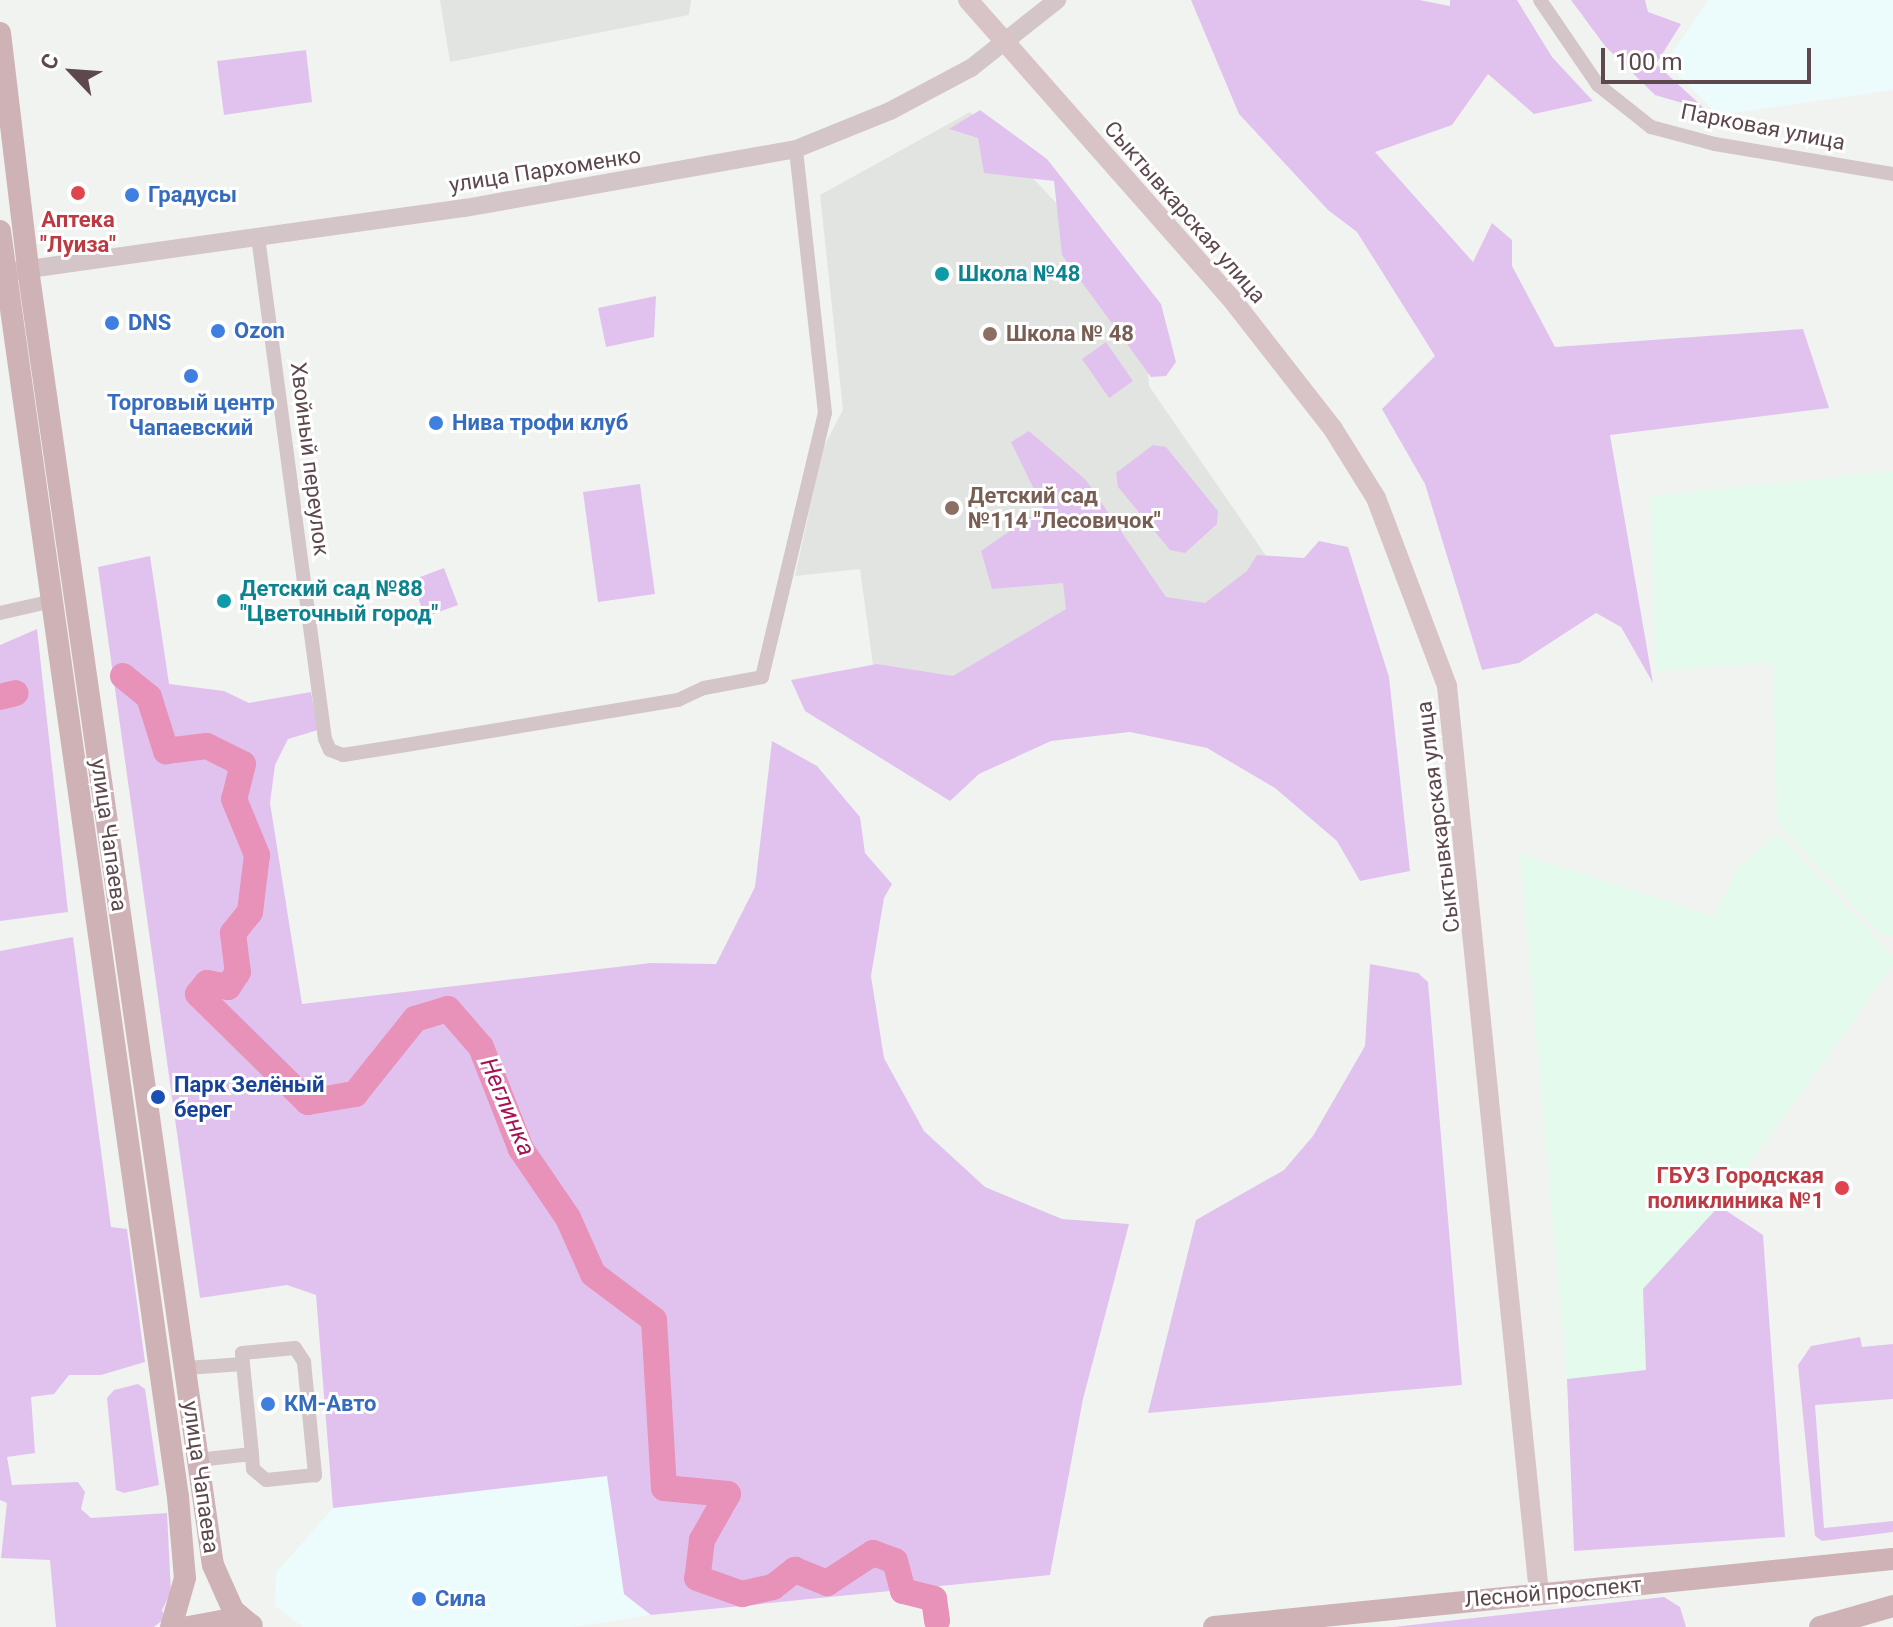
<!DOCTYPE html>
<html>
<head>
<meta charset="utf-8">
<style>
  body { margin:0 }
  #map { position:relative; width:1893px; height:1627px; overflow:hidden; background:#f1f3f1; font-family:Roboto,sans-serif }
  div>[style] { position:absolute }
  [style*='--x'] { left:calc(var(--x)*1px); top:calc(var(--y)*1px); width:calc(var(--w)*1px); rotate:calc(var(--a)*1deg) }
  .commercial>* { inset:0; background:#ecfbfc }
  .education>* { inset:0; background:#e2e4e2 }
  .medical>* { inset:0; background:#e3faed }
  .green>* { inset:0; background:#e1c2ee }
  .river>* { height:26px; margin:-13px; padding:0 13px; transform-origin:13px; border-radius:13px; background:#e891b9 }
  .minor>* { height:14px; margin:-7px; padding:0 7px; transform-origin:7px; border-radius:7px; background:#d4c5c8 }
  .tertiary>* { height:18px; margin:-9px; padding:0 9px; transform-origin:9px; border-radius:9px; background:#d4c5c8 }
  .secondary>* { height:20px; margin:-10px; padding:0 10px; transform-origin:10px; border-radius:10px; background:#d8c4c7 }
  .primary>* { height:22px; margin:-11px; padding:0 11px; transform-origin:11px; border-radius:11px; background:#ceb2b6 }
  .dots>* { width:22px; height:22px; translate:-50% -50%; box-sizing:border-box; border:4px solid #fff; border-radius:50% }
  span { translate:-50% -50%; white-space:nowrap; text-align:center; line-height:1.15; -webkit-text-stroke:6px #fff; paint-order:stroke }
  .street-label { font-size:22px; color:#5d494d }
  .shop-label { font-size:22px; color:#366cbe; font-weight:700 }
  .left { translate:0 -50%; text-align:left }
  .health-label { font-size:22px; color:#be3a42; font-weight:700 }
  .right { translate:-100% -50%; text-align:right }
  .culture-label { font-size:22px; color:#0d838f; font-weight:700 }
  .education-label { font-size:22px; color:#785e54; font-weight:700 }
  .transit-label { font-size:22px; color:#164399; font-weight:700 }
  .water-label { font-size:24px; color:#a61356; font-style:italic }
  .north { position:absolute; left:32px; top:32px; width:80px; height:80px; -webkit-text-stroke:6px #fff; paint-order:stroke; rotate:295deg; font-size:22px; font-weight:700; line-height:32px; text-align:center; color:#5d494d }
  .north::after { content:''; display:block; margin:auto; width:28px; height:36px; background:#5d494d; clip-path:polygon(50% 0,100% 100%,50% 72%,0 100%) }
  .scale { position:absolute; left:1601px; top:48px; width:210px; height:36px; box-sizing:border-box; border:4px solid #5d494d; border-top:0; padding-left:10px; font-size:24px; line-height:28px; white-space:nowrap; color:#5d494d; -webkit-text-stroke:6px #fff; paint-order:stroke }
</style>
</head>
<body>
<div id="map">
  <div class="commercial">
    <i style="clip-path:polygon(1709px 0,1893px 0,1893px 90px,1718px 115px,1665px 62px)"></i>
    <i style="clip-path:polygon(607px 1476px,624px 1594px,651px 1615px,573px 1627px,303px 1627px,275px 1606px,276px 1573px,333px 1508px)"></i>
  </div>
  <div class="education">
    <i style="clip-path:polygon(440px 0,691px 0,689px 15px,450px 62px)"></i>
    <i style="clip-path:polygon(970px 112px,1141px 292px,1149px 386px,1280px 576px,1202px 622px,878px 702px,860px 569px,795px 576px,823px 448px,843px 410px,820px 195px)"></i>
  </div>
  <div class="medical">
    <i style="clip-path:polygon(1893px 471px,1893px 935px,1882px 936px,1777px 822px,1773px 663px,1656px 671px,1650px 496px)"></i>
    <i style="clip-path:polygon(1778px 834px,1893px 956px,1893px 966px,1711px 1217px,1643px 1289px,1647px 1371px,1567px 1379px,1520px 854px,1714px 916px,1737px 869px)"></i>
  </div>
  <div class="green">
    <i style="clip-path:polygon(1191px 0,1419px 0,1450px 6px,1450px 0,1517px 0,1552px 57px,1593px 101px,1534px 114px,1488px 74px,1452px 125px,1375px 152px,1473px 262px,1492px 223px,1512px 240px,1512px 266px,1555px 347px,1803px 329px,1829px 408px,1610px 435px,1653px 683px,1621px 627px,1596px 613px,1519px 663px,1482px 670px,1425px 484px,1382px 409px,1435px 356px,1357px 232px,1328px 210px,1239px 114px)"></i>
    <i style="clip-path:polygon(1571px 0,1645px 0,1648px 12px,1681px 24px,1656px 64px,1706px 110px,1655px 95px,1605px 46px)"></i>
    <i style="clip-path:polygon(306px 50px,312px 102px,224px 115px,217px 61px)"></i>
    <i style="clip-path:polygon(980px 110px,1047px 159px,1161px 304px,1176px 362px,1166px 376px,1151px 377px,1062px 255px,1054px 181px,984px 173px,978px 138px,949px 129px)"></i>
    <i style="clip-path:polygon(656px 296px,654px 337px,606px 347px,598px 308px)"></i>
    <i style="clip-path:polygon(1106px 342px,1133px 381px,1109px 398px,1082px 359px)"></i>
    <i style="clip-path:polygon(1029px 431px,1086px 480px,1166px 597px,1205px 603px,1247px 571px,1257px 555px,1304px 558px,1319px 541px,1348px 547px,1389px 677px,1410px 871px,1360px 881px,1337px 841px,1275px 788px,1207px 748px,1130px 732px,1051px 741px,979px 774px,950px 801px,805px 711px,791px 680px,877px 664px,953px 676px,1066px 609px,1063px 583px,992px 589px,981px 551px,1043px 508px,1011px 442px)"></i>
    <i style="clip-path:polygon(1153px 445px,1166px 447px,1218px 511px,1217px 524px,1185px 553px,1170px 550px,1118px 487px,1116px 473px)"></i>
    <i style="clip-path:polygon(640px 484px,655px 594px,598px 602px,583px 492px)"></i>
    <i style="clip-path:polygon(150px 556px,169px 684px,224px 691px,249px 703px,311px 692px,318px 730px,288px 739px,275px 765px,270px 803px,302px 1004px,651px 963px,716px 964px,755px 887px,772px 741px,817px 766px,860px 817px,865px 853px,892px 884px,884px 898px,871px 976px,884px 1058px,924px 1131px,985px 1187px,1062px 1219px,1129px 1224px,1083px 1399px,1050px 1575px,651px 1615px,624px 1594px,607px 1476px,333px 1508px,316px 1295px,287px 1285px,200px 1298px,98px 567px)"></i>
    <i style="clip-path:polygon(444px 568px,458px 605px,425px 617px,412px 580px)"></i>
    <i style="clip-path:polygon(37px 629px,68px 912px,0 921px,0 645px)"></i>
    <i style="clip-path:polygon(73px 937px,111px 1227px,127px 1229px,145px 1362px,101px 1375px,69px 1375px,54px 1394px,31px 1397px,35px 1453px,7px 1457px,12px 1485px,78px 1482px,85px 1492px,81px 1509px,91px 1518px,167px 1513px,171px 1592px,162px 1610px,165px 1618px,154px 1627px,56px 1627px,50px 1560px,1px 1558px,7px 1503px,0 1500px,0 951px)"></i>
    <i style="clip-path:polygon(1370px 964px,1418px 973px,1428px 982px,1462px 1385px,1148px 1413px,1196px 1220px,1284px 1170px,1313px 1136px,1365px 1046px)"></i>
    <i style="clip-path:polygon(1719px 1206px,1763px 1235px,1785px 1537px,1574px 1551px,1567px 1379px,1646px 1370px,1643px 1289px)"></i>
    <i style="clip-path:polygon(1860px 1337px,1862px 1347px,1893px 1344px,1893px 1399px,1815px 1405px,1824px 1528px,1893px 1521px,1893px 1532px,1822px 1541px,1815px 1536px,1798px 1365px,1811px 1346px)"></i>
    <i style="clip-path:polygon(138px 1384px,145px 1389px,159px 1485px,124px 1493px,116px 1490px,107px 1398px,114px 1390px)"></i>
    <i style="clip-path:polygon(1664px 1597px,1680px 1607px,1686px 1627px,1393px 1627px)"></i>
  </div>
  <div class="river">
    <i style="--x:123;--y:676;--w:33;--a:39"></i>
    <i style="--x:149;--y:697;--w:57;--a:72.5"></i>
    <i style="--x:166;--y:751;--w:41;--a:-7"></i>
    <i style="--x:207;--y:746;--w:40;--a:26.6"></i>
    <i style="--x:243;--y:764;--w:36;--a:104"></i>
    <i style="--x:234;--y:799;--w:61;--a:67.7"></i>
    <i style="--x:257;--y:855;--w:57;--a:97"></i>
    <i style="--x:250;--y:912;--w:27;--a:129"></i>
    <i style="--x:233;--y:933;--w:39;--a:83"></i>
    <i style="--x:238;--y:972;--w:18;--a:124"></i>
    <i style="--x:228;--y:987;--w:21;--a:-169"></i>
    <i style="--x:207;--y:983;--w:14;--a:129"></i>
    <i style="--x:198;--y:994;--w:154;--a:44.5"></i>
    <i style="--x:308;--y:1102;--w:48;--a:-9.7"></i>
    <i style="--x:355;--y:1094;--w:96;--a:-51.3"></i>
    <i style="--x:415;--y:1019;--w:34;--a:-17"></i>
    <i style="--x:448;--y:1009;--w:50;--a:49"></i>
    <i style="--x:481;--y:1047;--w:110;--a:68.6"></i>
    <i style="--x:521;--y:1149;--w:83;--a:55.7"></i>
    <i style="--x:568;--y:1218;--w:61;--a:65.9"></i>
    <i style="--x:593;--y:1274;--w:76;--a:37"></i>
    <i style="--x:654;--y:1320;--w:168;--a:86.6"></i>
    <i style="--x:664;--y:1488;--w:64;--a:5.4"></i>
    <i style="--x:728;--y:1494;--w:53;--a:119.5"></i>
    <i style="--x:702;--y:1540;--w:38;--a:97"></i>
    <i style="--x:697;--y:1578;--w:48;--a:19.6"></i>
    <i style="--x:742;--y:1594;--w:32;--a:-13"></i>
    <i style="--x:773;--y:1587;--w:28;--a:-38"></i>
    <i style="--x:795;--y:1570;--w:35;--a:22"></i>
    <i style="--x:827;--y:1583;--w:55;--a:-33.1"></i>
    <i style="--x:873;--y:1553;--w:23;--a:20"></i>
    <i style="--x:895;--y:1561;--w:31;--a:75"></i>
    <i style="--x:903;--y:1591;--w:32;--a:14"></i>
    <i style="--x:934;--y:1599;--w:22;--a:82"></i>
    <i style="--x:0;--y:697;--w:16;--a:-14"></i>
  </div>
  <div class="minor">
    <i style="--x:1540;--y:0;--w:103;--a:55.7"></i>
    <i style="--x:1598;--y:85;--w:68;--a:38.4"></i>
    <i style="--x:1651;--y:127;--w:66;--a:14.9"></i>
    <i style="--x:1715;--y:144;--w:181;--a:9.6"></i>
    <i style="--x:258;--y:237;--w:506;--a:82.4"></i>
    <i style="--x:325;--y:739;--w:12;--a:66"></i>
    <i style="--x:330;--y:750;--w:14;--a:21"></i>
    <i style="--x:343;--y:755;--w:64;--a:-9"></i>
    <i style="--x:406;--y:745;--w:276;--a:-9.4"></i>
    <i style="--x:678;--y:700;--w:29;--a:-25"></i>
    <i style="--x:704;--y:688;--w:59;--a:-10.7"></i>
    <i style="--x:762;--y:677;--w:271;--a:-76.6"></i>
    <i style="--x:825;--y:413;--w:266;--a:-96.3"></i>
    <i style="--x:0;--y:613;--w:54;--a:-12.8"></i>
    <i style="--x:186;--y:1368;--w:57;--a:-4"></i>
    <i style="--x:198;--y:1460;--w:54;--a:-6.3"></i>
    <i style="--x:252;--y:1454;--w:101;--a:-95.7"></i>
    <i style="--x:242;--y:1353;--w:53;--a:-5.4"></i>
    <i style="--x:295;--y:1348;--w:17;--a:57"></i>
    <i style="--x:304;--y:1362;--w:114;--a:84.4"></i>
    <i style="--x:315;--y:1475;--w:49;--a:174.2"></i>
    <i style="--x:266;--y:1480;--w:17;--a:-140"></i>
    <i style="--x:253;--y:1469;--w:15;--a:-94"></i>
  </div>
  <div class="tertiary">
    <i style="--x:15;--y:271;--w:454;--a:-8"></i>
    <i style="--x:465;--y:208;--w:336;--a:-10.1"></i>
    <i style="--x:796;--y:149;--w:101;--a:-22"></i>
    <i style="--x:890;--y:111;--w:92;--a:-28"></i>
    <i style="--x:971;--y:68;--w:110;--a:-38.3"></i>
  </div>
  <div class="secondary">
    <i style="--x:968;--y:0;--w:396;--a:48.6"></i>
    <i style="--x:1230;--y:297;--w:167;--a:52"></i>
    <i style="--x:1333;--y:429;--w:81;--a:58.1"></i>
    <i style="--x:1376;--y:498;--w:201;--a:69.3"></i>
    <i style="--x:1447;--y:686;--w:912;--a:84.21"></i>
  </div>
  <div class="primary">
    <i style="--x:0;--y:33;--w:238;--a:83.2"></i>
    <i style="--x:28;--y:269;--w:1309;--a:81.88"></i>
    <i style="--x:213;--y:1565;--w:49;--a:66"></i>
    <i style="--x:233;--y:1610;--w:23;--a:40"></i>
    <i style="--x:0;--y:231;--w:1278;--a:82"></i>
    <i style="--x:178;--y:1497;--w:81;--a:85.1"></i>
    <i style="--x:185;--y:1578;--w:51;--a:105.9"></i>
    <i style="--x:188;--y:1627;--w:35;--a:-10"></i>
    <i style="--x:222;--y:1621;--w:30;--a:8"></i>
    <i style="--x:1214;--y:1627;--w:682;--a:-5.72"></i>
    <i style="--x:1820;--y:1627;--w:76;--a:-16"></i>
  </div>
  <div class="dots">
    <i style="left:78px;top:193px;background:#e0444e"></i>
    <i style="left:132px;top:195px;background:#3f7fe0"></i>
    <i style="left:942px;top:274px;background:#0f9aa8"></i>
    <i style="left:112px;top:323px;background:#3f7fe0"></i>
    <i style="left:218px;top:331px;background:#3f7fe0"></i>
    <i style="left:990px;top:334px;background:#8d6e63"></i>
    <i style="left:191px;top:376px;background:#3f7fe0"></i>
    <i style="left:436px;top:423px;background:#3f7fe0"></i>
    <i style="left:952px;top:508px;background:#8d6e63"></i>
    <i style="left:224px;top:601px;background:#0f9aa8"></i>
    <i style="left:158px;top:1097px;background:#1a4fb4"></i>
    <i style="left:1842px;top:1188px;background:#e0444e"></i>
    <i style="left:268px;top:1404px;background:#3f7fe0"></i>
    <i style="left:419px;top:1599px;background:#3f7fe0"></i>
  </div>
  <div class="street-label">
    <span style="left:1763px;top:127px;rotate:11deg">Парковая улица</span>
    <span style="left:545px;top:170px;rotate:-9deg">улица Пархоменко</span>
    <span style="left:1185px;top:212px;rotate:49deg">Сыктывкарская улица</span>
    <span style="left:310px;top:459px;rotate:83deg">Хвойный переулок</span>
    <span style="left:1438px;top:817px;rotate:-97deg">Сыктывкарская улица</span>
    <span style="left:109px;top:835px;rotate:82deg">улица Чапаева</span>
    <span style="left:201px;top:1477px;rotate:82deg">улица Чапаева</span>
    <span style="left:1553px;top:1592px;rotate:-5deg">Лесной проспект</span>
  </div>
  <div class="shop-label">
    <span class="left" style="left:148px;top:195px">Градусы</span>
    <span class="left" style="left:128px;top:323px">DNS</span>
    <span class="left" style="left:234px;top:331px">Ozon</span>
    <span style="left:191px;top:415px">Торговый центр<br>Чапаевский</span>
    <span class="left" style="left:452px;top:423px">Нива трофи клуб</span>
    <span class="left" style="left:284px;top:1404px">КМ-Авто</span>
    <span class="left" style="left:435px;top:1599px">Сила</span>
  </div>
  <div class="health-label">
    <span style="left:78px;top:232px">Аптека<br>"Луиза"</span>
    <span class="right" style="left:1824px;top:1188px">ГБУЗ Городская<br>поликлиника №1</span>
  </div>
  <div class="culture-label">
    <span class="left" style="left:958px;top:274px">Школа №48</span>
    <span class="left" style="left:240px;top:601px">Детский сад №88<br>"Цветочный город"</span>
  </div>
  <div class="education-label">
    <span class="left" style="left:1006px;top:334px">Школа № 48</span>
    <span class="left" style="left:968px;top:508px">Детский сад<br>№114 "Лесовичок"</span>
  </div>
  <div class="transit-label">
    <span class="left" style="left:174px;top:1097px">Парк Зелёный<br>берег</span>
  </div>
  <div class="water-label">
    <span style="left:507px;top:1107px;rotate:67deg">Неглинка</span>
  </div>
  <div class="north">С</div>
  <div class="scale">100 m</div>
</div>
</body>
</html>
